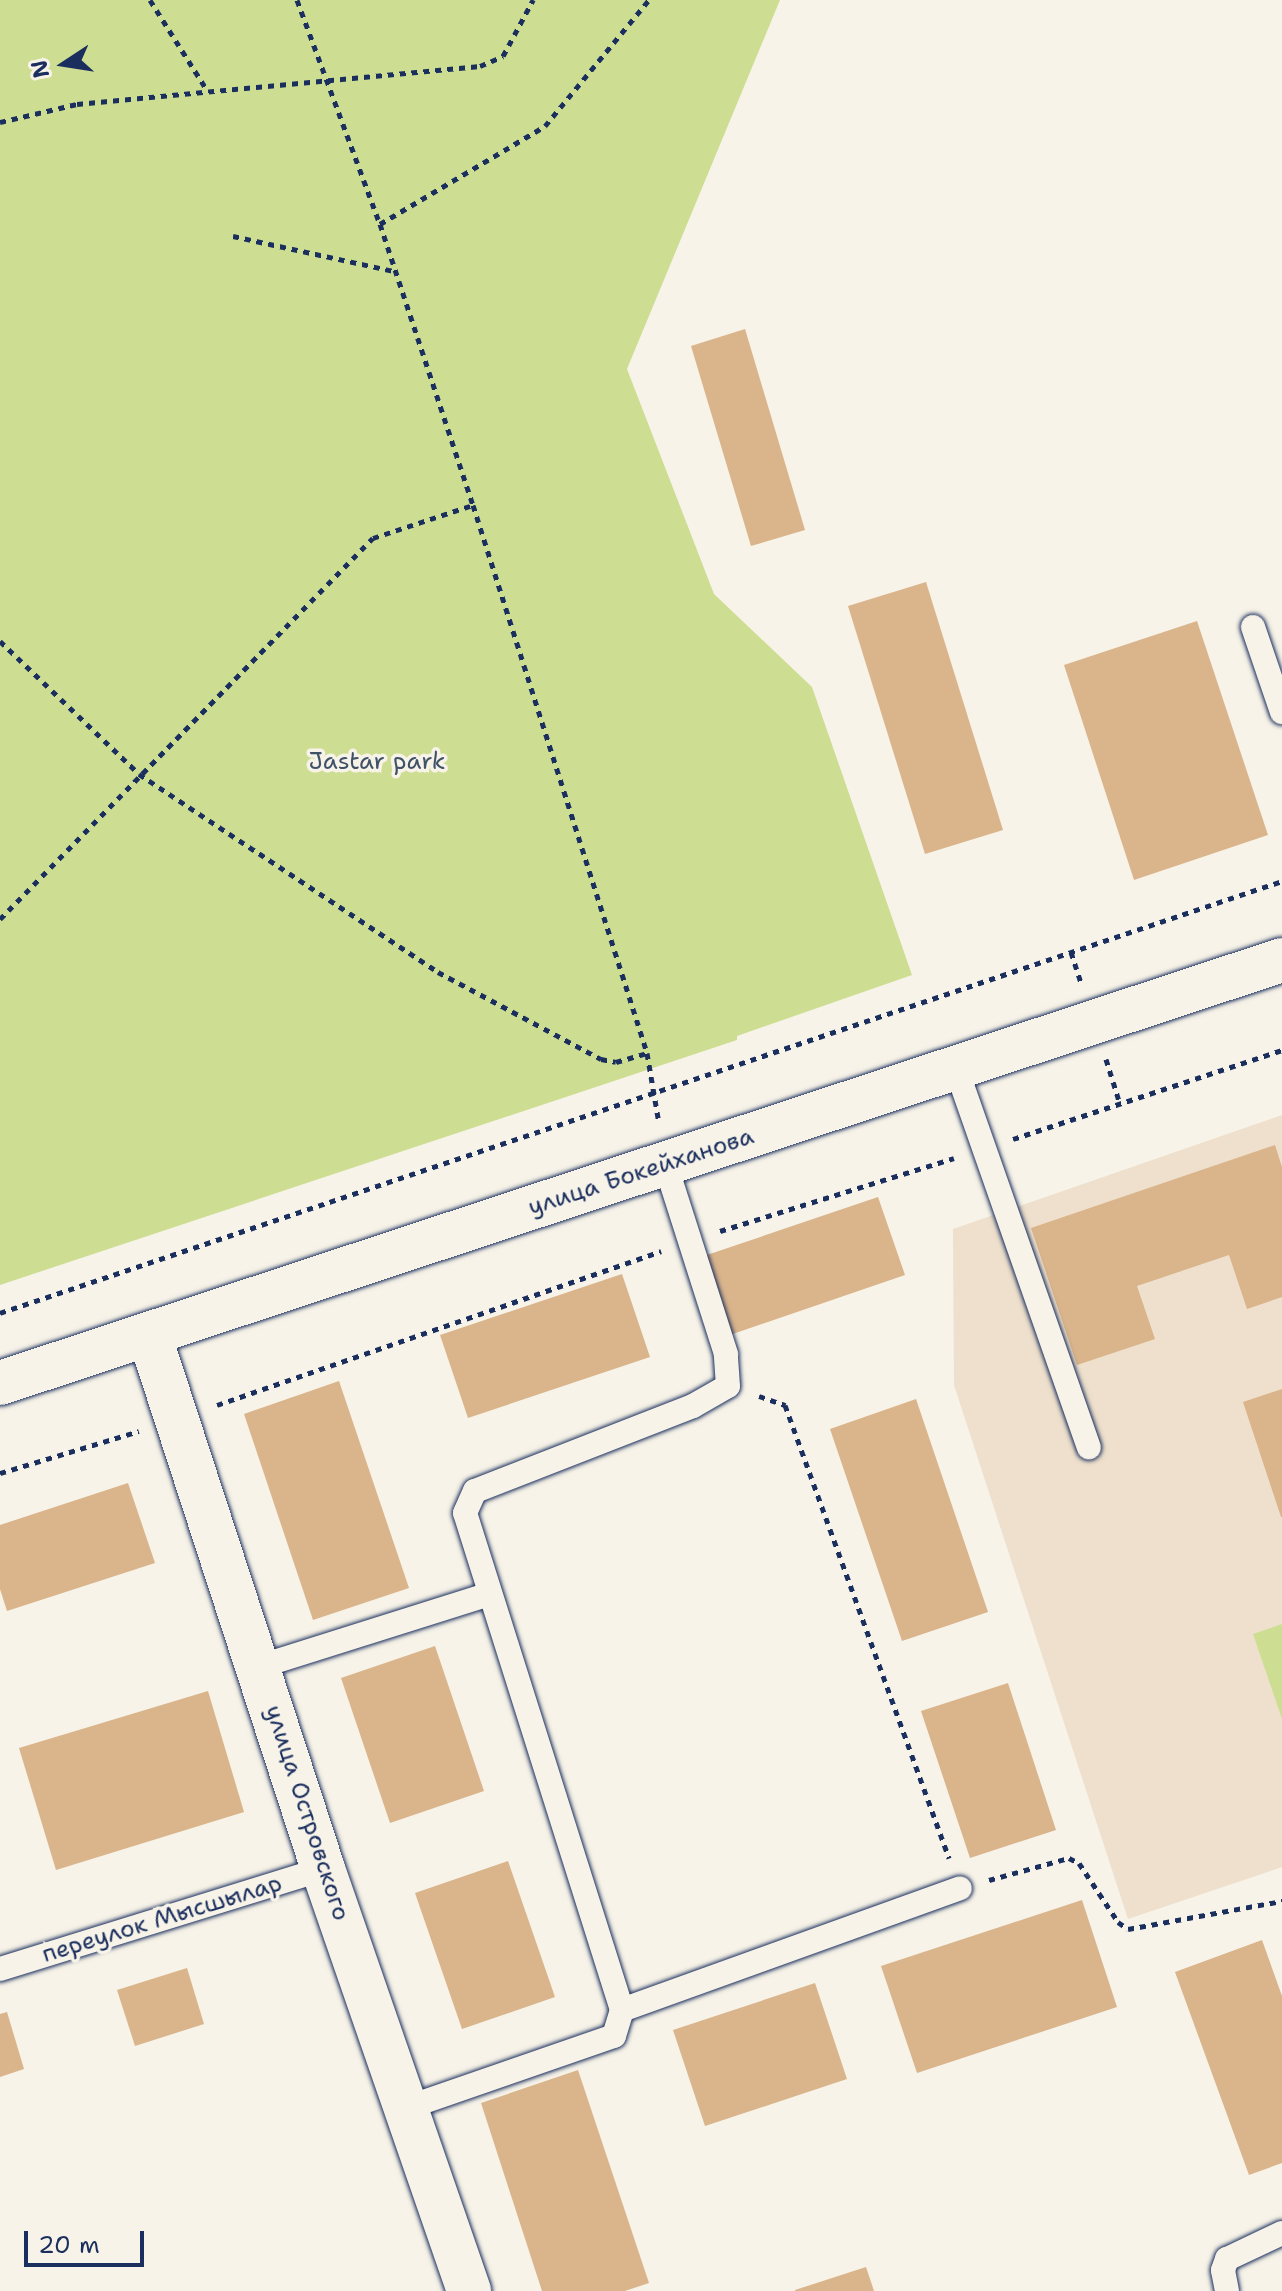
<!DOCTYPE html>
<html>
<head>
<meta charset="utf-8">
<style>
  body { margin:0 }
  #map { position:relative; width:1282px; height:2291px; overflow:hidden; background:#f7f3e8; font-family:"Shantell Sans",sans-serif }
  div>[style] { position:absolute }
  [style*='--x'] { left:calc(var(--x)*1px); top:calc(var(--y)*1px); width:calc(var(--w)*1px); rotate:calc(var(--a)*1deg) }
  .built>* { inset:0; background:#eee0cc }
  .green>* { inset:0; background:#cdde92 }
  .building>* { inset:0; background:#dab48b }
  .path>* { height:5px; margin-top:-2.5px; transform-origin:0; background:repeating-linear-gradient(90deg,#1b2f5e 0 6px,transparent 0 12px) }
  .roads { filter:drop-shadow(0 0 2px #1b2f5e) drop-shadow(0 0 2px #1b2f5e) }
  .service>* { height:24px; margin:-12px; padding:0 12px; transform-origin:12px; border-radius:12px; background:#f7f3e8 }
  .minor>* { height:44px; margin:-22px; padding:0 22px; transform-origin:22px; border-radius:22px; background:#f7f3e8 }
  .tertiary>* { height:44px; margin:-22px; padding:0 22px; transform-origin:22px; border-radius:22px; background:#f7f3e8 }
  span { translate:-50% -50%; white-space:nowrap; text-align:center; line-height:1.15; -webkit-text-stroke:7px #f7f3e8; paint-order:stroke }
  .park-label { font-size:24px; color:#3f5268 }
  .street-label { font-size:24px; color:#1b2f5e }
  .north { position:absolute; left:24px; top:24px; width:80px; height:80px; -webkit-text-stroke:6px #f7f3e8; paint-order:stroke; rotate:258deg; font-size:22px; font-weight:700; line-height:32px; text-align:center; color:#1b2f5e }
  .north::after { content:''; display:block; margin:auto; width:28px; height:36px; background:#1b2f5e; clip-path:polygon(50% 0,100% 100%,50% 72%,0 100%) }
  .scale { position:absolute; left:24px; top:2231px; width:120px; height:36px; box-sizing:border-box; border:4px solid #1b2f5e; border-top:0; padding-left:10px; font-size:24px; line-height:28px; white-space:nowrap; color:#1b2f5e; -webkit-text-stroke:6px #f7f3e8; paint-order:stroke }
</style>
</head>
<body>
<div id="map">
  <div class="built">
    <i style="clip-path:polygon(1282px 1115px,1282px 1867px,1128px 1919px,954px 1385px,953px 1229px)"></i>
  </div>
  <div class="green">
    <i style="clip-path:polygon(0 0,780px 0,627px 369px,714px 594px,812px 687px,912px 975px,737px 1036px,737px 1040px,0 1285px)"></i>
    <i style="clip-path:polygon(1282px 1624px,1282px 1719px,1253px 1634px)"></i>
  </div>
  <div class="building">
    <i style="clip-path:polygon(745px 329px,805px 530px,751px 546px,691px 346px)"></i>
    <i style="clip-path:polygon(926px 582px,1003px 830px,925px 854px,848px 606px)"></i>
    <i style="clip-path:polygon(1197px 621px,1268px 835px,1134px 880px,1064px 665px)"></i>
    <i style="clip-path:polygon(1275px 1145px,1282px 1167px,1282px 1297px,1247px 1309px,1229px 1255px,1137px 1286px,1155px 1339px,1077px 1365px,1031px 1228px)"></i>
    <i style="clip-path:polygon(878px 1197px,905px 1275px,724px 1337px,698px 1258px)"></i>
    <i style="clip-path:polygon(622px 1274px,650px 1357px,468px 1418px,440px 1335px)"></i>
    <i style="clip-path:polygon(339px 1381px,409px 1588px,313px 1620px,244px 1414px)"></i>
    <i style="clip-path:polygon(1282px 1389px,1282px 1517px,1281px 1517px,1243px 1402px)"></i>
    <i style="clip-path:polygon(916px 1399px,988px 1612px,902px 1641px,830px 1429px)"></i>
    <i style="clip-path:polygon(128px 1483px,155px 1563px,7px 1611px,0 1589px,0 1525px)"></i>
    <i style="clip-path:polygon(435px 1646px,484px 1791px,390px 1823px,341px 1678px)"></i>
    <i style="clip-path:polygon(1008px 1683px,1056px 1830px,970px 1858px,921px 1711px)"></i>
    <i style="clip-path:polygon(208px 1691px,244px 1812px,56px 1870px,19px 1748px)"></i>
    <i style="clip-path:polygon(508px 1861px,555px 1997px,462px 2029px,415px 1893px)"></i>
    <i style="clip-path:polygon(1082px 1900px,1117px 2007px,917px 2073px,881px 1966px)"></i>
    <i style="clip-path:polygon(1262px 1940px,1282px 1996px,1282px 2163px,1249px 2175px,1175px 1972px)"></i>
    <i style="clip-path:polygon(187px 1968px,204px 2024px,135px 2046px,117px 1990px)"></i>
    <i style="clip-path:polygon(815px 1983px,847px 2079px,705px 2126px,673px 2030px)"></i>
    <i style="clip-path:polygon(7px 2012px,24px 2069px,0 2077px,0 2014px)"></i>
    <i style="clip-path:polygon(578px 2070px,649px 2283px,625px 2291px,542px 2291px,481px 2103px)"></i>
    <i style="clip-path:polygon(866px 2267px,874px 2291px,795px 2291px,795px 2290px)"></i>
  </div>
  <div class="path">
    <i style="--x:150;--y:0;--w:107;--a:57.7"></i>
    <i style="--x:297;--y:0;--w:239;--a:69.7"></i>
    <i style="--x:380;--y:224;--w:296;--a:71.7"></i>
    <i style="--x:473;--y:505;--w:575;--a:72.38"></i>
    <i style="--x:647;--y:1053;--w:71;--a:80.3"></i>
    <i style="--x:0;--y:122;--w:79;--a:-13.2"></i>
    <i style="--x:77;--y:104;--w:405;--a:-5.4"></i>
    <i style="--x:480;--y:66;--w:25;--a:-23"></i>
    <i style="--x:503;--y:56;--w:64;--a:-61.8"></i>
    <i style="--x:380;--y:224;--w:192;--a:-30.7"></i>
    <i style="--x:545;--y:126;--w:163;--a:-50.5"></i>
    <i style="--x:233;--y:236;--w:165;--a:12.3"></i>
    <i style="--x:0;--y:641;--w:192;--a:43.7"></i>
    <i style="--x:139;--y:774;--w:359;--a:33.5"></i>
    <i style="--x:438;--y:972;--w:185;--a:28.1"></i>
    <i style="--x:601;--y:1059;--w:15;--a:11"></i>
    <i style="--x:616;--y:1062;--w:32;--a:-16"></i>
    <i style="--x:0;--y:919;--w:533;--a:-45.61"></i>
    <i style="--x:373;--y:538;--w:105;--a:-18.3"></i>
    <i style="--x:1071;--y:952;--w:35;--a:72"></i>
    <i style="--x:1106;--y:1059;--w:47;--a:72.7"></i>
    <i style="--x:1013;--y:1139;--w:283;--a:-18.3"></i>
    <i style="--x:720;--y:1231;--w:245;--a:-17.3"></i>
    <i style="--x:0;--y:1313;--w:1353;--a:-18.62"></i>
    <i style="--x:759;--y:1396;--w:28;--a:19"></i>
    <i style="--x:785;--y:1405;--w:482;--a:70.1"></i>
    <i style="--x:217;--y:1405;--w:470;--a:-19.1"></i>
    <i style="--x:0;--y:1473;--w:145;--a:-16.8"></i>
    <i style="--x:989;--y:1880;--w:83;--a:-15.4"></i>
    <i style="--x:1069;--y:1858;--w:11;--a:27"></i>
    <i style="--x:1079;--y:1863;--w:71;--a:56.5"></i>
    <i style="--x:1118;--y:1922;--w:12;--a:35"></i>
    <i style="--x:1128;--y:1929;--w:157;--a:-10.3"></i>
  </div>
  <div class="roads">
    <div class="service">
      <i style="--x:1253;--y:627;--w:90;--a:71.2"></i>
      <i style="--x:956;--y:1068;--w:402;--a:70.7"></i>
      <i style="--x:258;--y:1667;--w:243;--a:-17.5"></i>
      <i style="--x:0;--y:1969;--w:338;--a:-17.2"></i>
      <i style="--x:622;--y:2010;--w:359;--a:-19.8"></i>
      <i style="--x:406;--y:2108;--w:220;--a:-19.1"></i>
      <i style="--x:614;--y:2036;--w:27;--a:-73"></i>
      <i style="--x:622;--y:2010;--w:521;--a:-107.53"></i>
      <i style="--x:465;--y:1513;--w:24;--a:-66"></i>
      <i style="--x:475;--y:1491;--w:234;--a:-21.3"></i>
      <i style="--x:693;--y:1406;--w:40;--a:-29.7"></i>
      <i style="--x:728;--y:1386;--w:32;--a:-94"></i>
      <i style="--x:726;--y:1354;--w:201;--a:-107.7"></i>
      <i style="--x:1227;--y:2291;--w:21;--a:-101"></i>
      <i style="--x:1223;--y:2270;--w:12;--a:-70"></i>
      <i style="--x:1227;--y:2259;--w:61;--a:-25.3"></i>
    </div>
    <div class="minor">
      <i style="--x:149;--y:1334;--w:563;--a:71.98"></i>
      <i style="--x:323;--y:1869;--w:447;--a:70.9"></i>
    </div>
    <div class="tertiary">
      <i style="--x:0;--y:1383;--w:1350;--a:-18.26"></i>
    </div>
  </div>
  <div class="park-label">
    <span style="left:377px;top:762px">Jastar park</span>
  </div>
  <div class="street-label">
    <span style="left:641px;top:1172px;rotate:-18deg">улица Бокейханова</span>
    <span style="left:307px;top:1813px;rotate:72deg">улица Островского</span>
    <span style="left:162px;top:1919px;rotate:-17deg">переулок Мысшылар</span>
  </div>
  <div class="north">N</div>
  <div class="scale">20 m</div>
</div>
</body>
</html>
